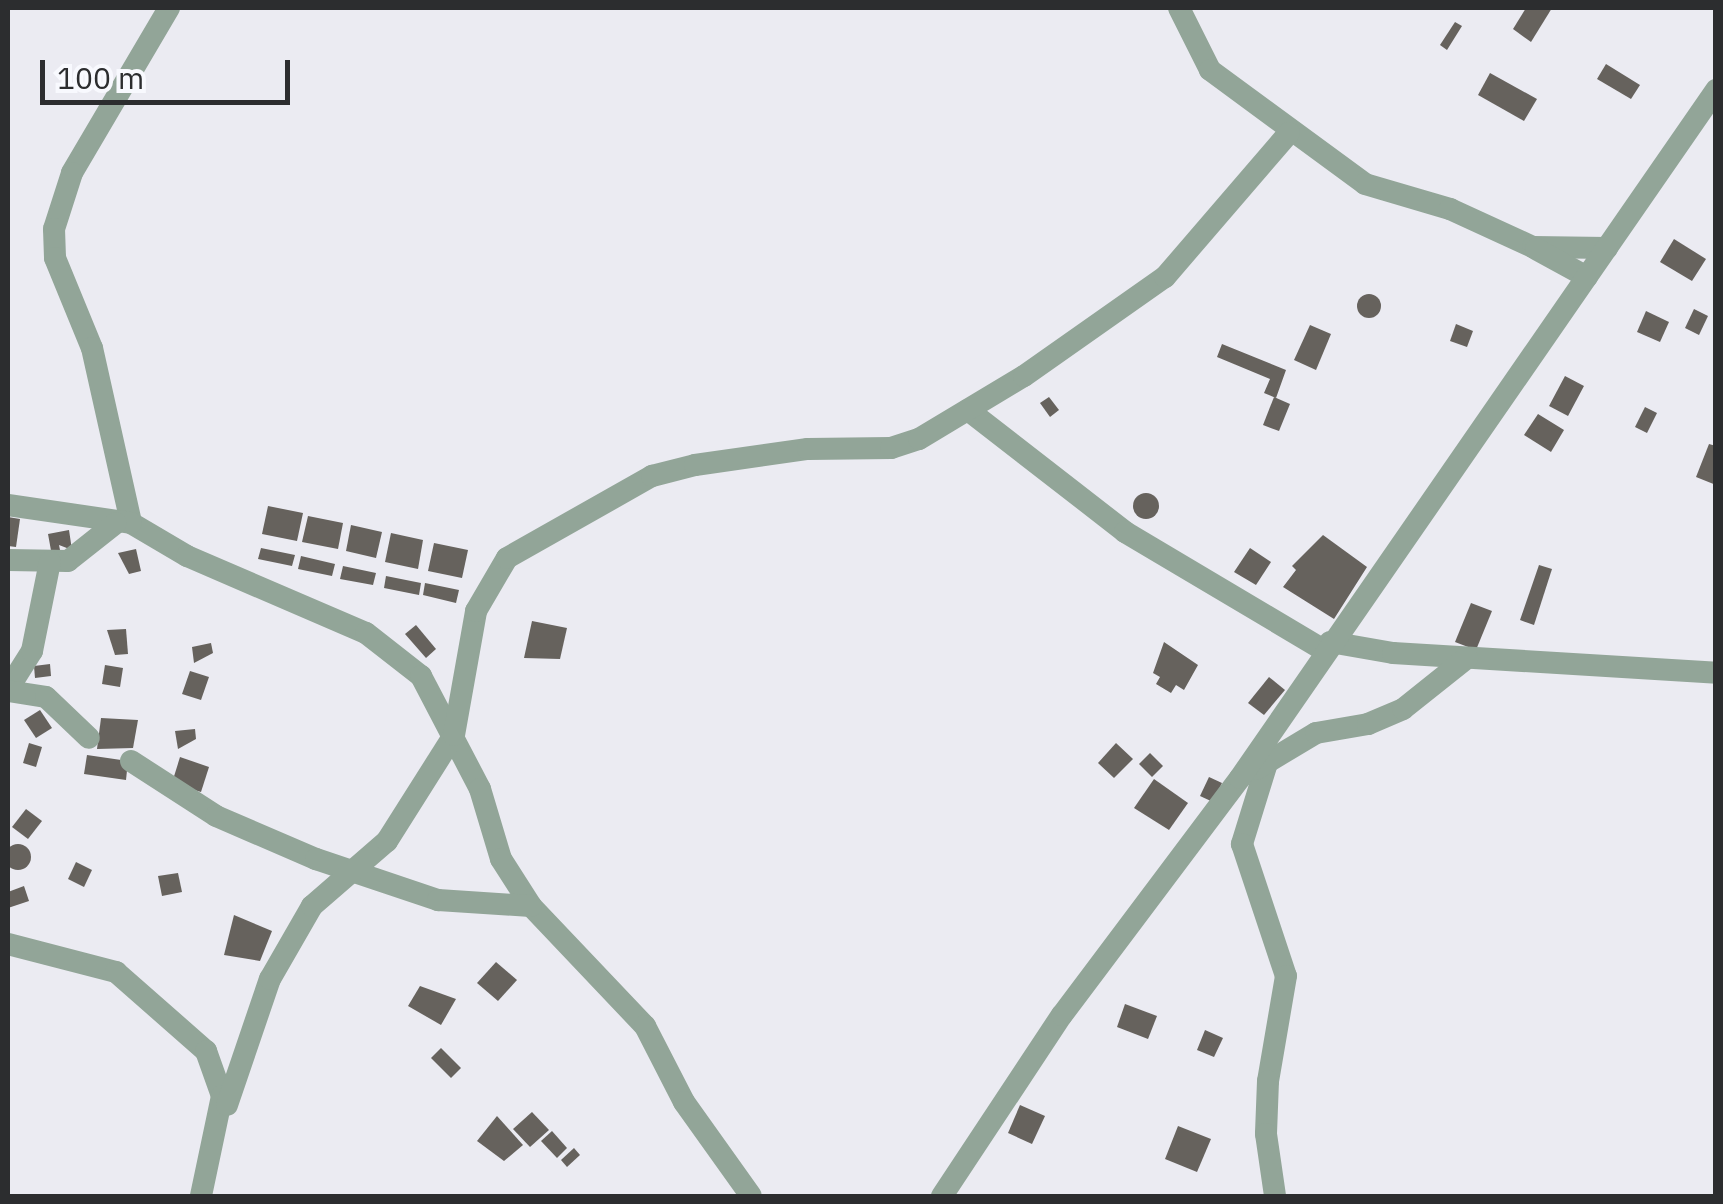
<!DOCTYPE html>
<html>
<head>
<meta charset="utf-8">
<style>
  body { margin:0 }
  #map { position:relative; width:1723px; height:1204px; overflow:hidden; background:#ebebf2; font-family:"IBM Plex Sans",sans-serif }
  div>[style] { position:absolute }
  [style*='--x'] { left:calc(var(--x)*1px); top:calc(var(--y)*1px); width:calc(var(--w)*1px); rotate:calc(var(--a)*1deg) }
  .building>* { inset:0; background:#66625d }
  .round { border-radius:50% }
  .minor>* { height:22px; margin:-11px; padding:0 11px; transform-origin:11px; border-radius:11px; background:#92a598 }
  span { translate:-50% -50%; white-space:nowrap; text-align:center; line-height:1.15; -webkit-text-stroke:10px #f8f9fe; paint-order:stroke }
  .frame { position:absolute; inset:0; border:10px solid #2c2d2f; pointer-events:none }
  .scale { position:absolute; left:40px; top:60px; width:250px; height:45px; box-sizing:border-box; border:5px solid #2c2d2f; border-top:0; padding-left:12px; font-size:30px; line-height:35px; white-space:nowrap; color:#2c2d2f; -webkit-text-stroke:8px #f8f9fe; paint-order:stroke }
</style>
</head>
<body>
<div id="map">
  <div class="building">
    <i style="clip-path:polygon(1526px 8px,1552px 8px,1531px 42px,1513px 29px)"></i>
    <i style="clip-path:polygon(1455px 22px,1462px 26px,1447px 50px,1440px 45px)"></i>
    <i style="clip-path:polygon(1606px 64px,1640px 85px,1631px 99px,1597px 79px)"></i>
    <i style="clip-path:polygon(1490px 73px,1537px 99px,1524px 121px,1478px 95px)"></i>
    <i style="clip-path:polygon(1674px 239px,1706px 259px,1692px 281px,1660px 262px)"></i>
    <i class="round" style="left:1357px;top:294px;width:24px;height:24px"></i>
    <i style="clip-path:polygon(1694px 309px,1708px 316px,1699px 335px,1685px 328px)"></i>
    <i style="clip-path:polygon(1646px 311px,1669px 322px,1660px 342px,1637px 332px)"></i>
    <i style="clip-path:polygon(1456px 324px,1473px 331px,1467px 347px,1450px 341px)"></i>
    <i style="clip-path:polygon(1310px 325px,1331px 334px,1316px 370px,1294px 360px)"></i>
    <i style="clip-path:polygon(1222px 344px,1286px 370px,1276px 398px,1264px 393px,1270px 379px,1217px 357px)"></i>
    <i style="clip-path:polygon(1565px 376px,1584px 386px,1568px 416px,1549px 406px)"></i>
    <i style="clip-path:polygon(1049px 397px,1059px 410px,1050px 417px,1040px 403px)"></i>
    <i style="clip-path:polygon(1274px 397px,1290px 404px,1279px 431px,1263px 425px)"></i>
    <i style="clip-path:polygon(1645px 407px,1657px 413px,1647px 433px,1635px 427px)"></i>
    <i style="clip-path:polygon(1538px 414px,1564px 430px,1551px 452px,1524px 435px)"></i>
    <i style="clip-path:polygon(1709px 444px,1716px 446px,1716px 485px,1696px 477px)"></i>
    <i class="round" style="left:1133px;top:493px;width:26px;height:26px"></i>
    <i style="clip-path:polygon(268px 506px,303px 513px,297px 541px,262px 534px)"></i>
    <i style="clip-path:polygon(308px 516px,343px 523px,338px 549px,302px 542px)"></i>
    <i style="clip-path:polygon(8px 517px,20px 519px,16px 547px,8px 546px)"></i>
    <i style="clip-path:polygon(351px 525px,382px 532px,376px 558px,346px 551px)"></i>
    <i style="clip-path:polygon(69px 530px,72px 550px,59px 545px,61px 555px,52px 556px,48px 534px)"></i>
    <i style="clip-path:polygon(391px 533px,423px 540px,418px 569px,385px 562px)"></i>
    <i style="clip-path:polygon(1323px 535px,1367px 567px,1334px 619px,1283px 587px,1296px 570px,1292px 566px)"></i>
    <i style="clip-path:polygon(434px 543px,468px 550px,462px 578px,428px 571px)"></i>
    <i style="clip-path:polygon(261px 548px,295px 555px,292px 566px,258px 559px)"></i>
    <i style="clip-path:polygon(1250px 548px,1271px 562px,1256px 585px,1234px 572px)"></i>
    <i style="clip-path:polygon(136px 549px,141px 571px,129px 574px,118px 553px)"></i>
    <i style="clip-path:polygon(301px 556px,335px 564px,332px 576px,298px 569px)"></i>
    <i style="clip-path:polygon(1539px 565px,1552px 569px,1534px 625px,1520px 620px)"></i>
    <i style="clip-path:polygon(343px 566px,376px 573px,373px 585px,340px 579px)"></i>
    <i style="clip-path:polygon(386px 576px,421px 583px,419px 595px,384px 588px)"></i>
    <i style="clip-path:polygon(425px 583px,459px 590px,456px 603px,423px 595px)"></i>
    <i style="clip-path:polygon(1471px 603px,1492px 611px,1476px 650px,1455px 642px)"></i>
    <i style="clip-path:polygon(532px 621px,567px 628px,560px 659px,524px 658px)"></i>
    <i style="clip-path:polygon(416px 625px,436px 649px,426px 658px,405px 634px)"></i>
    <i style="clip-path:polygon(126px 629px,128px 654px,115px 655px,107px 630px)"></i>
    <i style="clip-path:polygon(1164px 642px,1198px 665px,1184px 690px,1176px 685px,1171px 693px,1156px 684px,1160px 677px,1153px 673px)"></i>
    <i style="clip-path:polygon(211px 643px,213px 653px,194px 663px,192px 647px)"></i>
    <i style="clip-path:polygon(50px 664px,51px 676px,35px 678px,34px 666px)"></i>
    <i style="clip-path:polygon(105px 665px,123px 668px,120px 687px,102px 684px)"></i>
    <i style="clip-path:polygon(190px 671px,209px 677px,201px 700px,182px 694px)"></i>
    <i style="clip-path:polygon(1269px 677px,1285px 690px,1264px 715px,1248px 703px)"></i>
    <i style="clip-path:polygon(40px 710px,52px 728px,36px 738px,24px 720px)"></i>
    <i style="clip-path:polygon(101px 718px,138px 720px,133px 748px,97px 749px)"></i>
    <i style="clip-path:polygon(195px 729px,196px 739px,178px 749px,175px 731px)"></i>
    <i style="clip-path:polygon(29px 743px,42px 747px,36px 767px,23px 763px)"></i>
    <i style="clip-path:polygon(1116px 743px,1133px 759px,1114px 778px,1098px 763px)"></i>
    <i style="clip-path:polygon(1150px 753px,1163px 766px,1152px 777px,1139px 764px)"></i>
    <i style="clip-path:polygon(87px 755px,128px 761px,126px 780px,84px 774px)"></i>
    <i style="clip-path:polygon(180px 757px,209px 767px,201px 792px,172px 783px)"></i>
    <i style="clip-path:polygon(1209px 777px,1222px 783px,1213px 802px,1200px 796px)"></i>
    <i style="clip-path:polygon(1154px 779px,1188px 803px,1169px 830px,1134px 808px)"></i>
    <i style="clip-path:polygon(26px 809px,42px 821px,28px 839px,12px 827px)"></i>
    <i class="round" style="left:5px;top:844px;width:26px;height:26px"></i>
    <i style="clip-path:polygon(76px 862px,92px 870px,84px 887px,68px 879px)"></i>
    <i style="clip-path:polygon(178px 873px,182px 892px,162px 896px,158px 876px)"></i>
    <i style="clip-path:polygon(24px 886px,29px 901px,8px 908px,8px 892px)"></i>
    <i style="clip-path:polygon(234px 915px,272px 931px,260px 961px,224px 955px)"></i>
    <i style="clip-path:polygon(496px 962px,517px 980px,498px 1001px,477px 983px)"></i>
    <i style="clip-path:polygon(420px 986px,456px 999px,441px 1025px,408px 1006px)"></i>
    <i style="clip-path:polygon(1125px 1004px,1157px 1016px,1148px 1039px,1117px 1027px)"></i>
    <i style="clip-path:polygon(1205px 1030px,1223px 1038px,1214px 1057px,1197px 1050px)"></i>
    <i style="clip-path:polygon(441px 1048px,461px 1068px,451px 1078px,431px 1058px)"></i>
    <i style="clip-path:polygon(1020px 1105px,1045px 1116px,1032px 1144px,1008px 1133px)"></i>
    <i style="clip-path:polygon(532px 1112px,549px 1130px,530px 1147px,513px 1129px)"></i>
    <i style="clip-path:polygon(497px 1116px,523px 1145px,504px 1161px,477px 1141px)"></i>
    <i style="clip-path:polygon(1178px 1126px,1211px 1139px,1197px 1172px,1165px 1159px)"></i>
    <i style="clip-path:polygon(552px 1131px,567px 1148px,557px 1158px,541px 1141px)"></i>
    <i style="clip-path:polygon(574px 1148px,580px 1155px,567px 1167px,561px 1160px)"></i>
  </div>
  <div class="minor">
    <i style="--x:169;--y:8;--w:191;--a:120.5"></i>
    <i style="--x:72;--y:173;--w:59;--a:107.8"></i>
    <i style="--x:54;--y:229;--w:29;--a:88"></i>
    <i style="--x:55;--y:258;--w:97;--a:67.7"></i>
    <i style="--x:92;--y:348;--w:179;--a:77.4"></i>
    <i style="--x:131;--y:523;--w:65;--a:30.5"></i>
    <i style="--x:187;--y:556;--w:195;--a:23.3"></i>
    <i style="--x:366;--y:633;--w:70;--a:38"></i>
    <i style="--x:421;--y:676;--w:127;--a:62.4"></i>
    <i style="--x:480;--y:789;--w:73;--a:73.3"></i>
    <i style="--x:501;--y:859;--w:56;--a:57.4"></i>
    <i style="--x:531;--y:906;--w:166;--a:46.5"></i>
    <i style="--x:645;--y:1026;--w:85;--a:62.8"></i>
    <i style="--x:684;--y:1102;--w:115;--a:54.5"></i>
    <i style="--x:1179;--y:8;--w:69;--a:63.4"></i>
    <i style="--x:1210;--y:70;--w:192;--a:36.3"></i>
    <i style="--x:1365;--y:184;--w:89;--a:16.4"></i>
    <i style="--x:1450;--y:209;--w:91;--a:24.6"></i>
    <i style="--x:1533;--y:247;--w:74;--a:0.8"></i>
    <i style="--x:1536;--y:249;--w:58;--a:28.8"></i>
    <i style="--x:968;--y:410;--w:199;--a:37.8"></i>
    <i style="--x:1125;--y:532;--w:231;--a:30.7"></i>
    <i style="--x:8;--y:505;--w:124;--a:8.3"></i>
    <i style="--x:8;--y:560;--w:60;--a:1"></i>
    <i style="--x:68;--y:561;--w:61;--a:-38.4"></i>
    <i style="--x:1330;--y:642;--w:64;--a:9.9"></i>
    <i style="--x:1393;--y:653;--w:324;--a:3.5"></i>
    <i style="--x:8;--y:689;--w:45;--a:-57.7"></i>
    <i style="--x:32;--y:651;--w:91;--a:-78.6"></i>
    <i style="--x:8;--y:691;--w:38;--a:9"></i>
    <i style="--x:46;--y:697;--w:59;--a:43.6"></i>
    <i style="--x:131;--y:761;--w:101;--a:32.9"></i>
    <i style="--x:216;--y:816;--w:109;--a:23.3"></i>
    <i style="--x:316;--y:859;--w:129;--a:18.6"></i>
    <i style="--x:438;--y:900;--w:93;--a:3.7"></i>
    <i style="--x:1267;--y:763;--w:85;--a:107.2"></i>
    <i style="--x:1242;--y:844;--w:139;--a:71.6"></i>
    <i style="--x:1286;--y:976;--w:107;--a:99.7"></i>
    <i style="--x:1268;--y:1081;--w:53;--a:92.2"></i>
    <i style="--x:1266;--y:1134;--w:63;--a:81.7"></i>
    <i style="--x:1256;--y:769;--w:70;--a:-31"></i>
    <i style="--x:1316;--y:733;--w:53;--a:-9.8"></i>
    <i style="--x:1368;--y:724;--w:38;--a:-23"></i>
    <i style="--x:1403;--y:709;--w:82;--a:-38.6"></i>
    <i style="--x:8;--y:944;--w:112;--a:14.5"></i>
    <i style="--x:116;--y:972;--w:120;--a:41.3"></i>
    <i style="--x:206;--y:1051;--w:48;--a:70.4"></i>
    <i style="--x:222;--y:1096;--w:102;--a:101.9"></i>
    <i style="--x:227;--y:1105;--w:133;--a:-71.2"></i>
    <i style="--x:270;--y:979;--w:84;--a:-60.1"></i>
    <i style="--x:312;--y:906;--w:99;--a:-40.9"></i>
    <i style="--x:387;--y:841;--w:125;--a:-57.7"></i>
    <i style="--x:454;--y:735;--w:126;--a:-79.9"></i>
    <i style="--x:476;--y:611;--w:61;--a:-59.7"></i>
    <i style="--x:507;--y:558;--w:167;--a:-29.5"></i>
    <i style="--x:652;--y:476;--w:44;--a:-14.3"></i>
    <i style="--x:695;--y:465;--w:114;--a:-8.1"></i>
    <i style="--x:808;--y:449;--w:83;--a:-0.7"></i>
    <i style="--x:891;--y:448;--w:29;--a:-18"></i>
    <i style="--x:919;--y:439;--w:122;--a:-31"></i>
    <i style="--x:1024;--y:376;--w:172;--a:-35.1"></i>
    <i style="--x:1165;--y:277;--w:190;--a:-49.3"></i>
    <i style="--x:942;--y:1196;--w:217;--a:-56.5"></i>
    <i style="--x:1062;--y:1015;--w:296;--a:-53.1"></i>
    <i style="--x:1240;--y:778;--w:837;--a:-55.32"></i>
  </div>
  <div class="frame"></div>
  <div class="scale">100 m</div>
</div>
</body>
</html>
